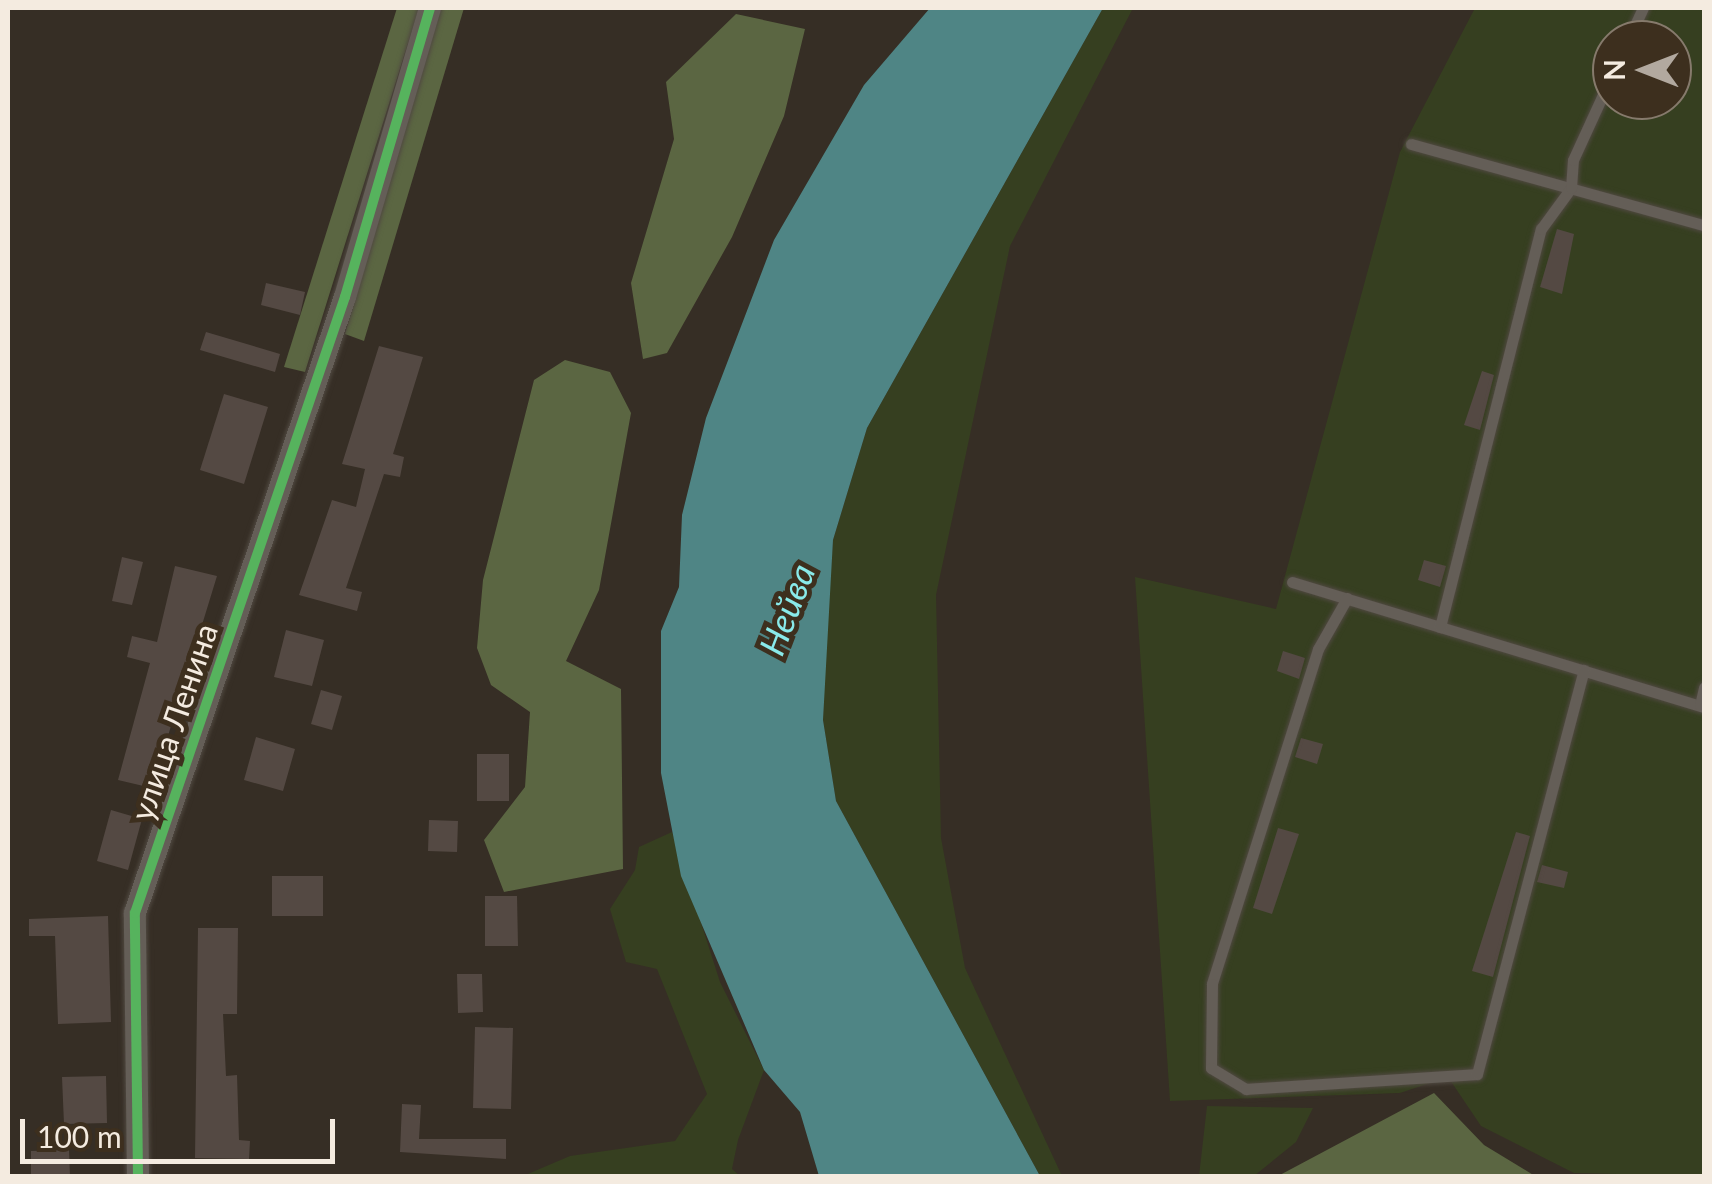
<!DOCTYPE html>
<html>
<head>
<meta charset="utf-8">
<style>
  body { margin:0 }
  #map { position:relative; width:1712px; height:1184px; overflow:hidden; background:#362e25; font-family:Lato,sans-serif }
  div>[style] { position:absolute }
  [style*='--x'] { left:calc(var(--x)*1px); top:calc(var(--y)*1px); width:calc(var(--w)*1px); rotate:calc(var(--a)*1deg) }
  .green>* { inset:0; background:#363f20 }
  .forest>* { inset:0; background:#5b6642 }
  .water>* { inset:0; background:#4f8585 }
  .building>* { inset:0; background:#544943 }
  .roads { filter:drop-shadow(0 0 2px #504941) drop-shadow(0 0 2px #504941) }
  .service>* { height:11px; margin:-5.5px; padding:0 5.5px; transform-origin:5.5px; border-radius:5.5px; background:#645e57 }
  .minor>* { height:22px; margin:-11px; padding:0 11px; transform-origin:11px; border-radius:11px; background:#645e57 }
  .cycleway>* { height:10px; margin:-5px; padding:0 5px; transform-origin:5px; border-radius:5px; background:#56b35d }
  span { translate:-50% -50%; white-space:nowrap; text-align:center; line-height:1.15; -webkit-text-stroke:10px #3d2f1e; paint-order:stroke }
  .street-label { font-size:32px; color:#f4ebe0 }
  .water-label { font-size:35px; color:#89eaea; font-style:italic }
  .frame { position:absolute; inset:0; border:10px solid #f4ebe0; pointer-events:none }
  .north { position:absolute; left:1592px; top:20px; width:100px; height:100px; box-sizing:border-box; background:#3d2f1e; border:2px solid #867a6c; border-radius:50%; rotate:270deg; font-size:28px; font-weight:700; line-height:40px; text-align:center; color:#f4ebe0 }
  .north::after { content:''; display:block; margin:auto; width:35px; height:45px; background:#b2a99f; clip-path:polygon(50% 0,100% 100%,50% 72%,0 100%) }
  .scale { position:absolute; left:20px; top:1119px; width:315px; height:45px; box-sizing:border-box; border:5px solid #f4ebe0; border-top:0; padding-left:12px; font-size:30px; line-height:35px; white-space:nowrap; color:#f4ebe0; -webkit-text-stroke:8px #3d2f1e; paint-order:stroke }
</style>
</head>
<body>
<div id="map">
  <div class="green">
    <i style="clip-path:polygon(1103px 8px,1133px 8px,1010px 246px,936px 595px,941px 838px,965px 968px,1062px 1176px,1040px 1176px,836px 801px,823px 720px,825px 648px,833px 540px,867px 428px)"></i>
    <i style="clip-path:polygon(evenodd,1475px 8px,1704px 8px,1704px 1176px,1574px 1173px,1481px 1126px,1448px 1077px,1400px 1093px,1170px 1101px,1135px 577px,1276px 609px,1400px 152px,1475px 8px,1612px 40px,1672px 40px,1672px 100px,1612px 100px,1612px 40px)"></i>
    <i style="clip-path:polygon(672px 832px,720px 982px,764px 1070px,738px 1140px,732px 1169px,740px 1176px,523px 1176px,570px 1156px,675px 1141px,707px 1094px,657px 969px,626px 962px,610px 909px,635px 870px,639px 847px)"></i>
    <i style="clip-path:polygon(1207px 1106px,1313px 1108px,1296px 1142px,1254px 1176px,1199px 1176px)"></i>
  </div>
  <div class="forest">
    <i style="clip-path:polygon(397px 8px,419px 8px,305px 372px,284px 367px)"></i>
    <i style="clip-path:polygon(441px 8px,464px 8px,364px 341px,345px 334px)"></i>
    <i style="clip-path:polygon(736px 14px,805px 29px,784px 116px,732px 237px,667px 353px,643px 359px,631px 283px,674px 139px,666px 82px)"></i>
    <i style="clip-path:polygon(565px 360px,610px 372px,631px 413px,599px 590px,566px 661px,621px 689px,623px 869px,504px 892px,484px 840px,525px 787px,530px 712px,491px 685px,477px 648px,483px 580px,534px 380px)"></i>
    <i style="clip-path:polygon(1434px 1093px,1484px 1145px,1535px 1176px,1278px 1176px)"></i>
  </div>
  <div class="water">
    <i style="clip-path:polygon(930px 8px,1103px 8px,867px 428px,833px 540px,823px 720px,836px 801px,1040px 1176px,819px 1176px,800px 1112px,764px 1070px,681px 876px,661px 773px,661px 631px,679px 587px,682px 515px,706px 418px,774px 240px,864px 85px)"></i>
  </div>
  <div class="building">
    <i style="clip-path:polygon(1557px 229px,1574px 234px,1562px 294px,1540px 287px)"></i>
    <i style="clip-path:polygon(266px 283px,305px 292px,300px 315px,261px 305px)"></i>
    <i style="clip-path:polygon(206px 332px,280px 354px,275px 372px,200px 350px)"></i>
    <i style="clip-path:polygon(379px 346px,423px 357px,393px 454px,404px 457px,400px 477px,384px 474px,346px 588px,362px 592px,357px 611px,299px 595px,332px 500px,356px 507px,365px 469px,342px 464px)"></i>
    <i style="clip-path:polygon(1482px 371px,1494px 375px,1480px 430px,1464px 425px)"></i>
    <i style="clip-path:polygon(224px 394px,268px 407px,244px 484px,200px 470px)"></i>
    <i style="clip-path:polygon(122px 557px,143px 562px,132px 605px,112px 601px)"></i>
    <i style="clip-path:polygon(1424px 560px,1446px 566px,1440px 587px,1418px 580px)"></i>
    <i style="clip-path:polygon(175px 566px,217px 576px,152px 788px,118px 780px,150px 663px,127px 657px,132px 636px,157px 642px)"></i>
    <i style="clip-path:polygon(286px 630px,324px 640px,312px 686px,274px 677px)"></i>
    <i style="clip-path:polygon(1283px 651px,1305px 658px,1299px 679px,1277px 671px)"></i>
    <i style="clip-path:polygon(321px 690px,342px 696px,332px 730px,311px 724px)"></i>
    <i style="clip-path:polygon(256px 737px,295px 749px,283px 791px,244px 780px)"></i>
    <i style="clip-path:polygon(1301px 738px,1323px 744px,1317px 764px,1295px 757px)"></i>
    <i style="clip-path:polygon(477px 754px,509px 754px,509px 801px,477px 801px)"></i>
    <i style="clip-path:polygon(111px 810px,142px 819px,128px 870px,97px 861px)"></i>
    <i style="clip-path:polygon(429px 820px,458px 821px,457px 852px,428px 851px)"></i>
    <i style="clip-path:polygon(1278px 828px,1299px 834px,1272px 914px,1253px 908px)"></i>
    <i style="clip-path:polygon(1516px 832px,1530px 836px,1493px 977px,1472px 971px)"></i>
    <i style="clip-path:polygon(1542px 865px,1568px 872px,1564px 888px,1537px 882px)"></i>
    <i style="clip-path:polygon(272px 876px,323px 876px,323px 916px,272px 916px)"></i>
    <i style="clip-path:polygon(485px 896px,517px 896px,518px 946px,485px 946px)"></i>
    <i style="clip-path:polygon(108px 916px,111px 1022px,58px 1024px,55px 936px,29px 936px,29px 919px)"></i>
    <i style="clip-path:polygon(198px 928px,238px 928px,237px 1014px,223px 1014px,226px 1076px,237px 1075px,239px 1140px,250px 1141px,249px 1159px,195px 1158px)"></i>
    <i style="clip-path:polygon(457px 974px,482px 974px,483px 1012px,458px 1013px)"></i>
    <i style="clip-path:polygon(475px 1027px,513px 1028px,511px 1109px,473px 1108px)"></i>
    <i style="clip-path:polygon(106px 1076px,107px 1123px,64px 1124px,62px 1077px)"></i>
    <i style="clip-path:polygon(402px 1104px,421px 1105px,419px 1139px,506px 1139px,506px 1159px,400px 1152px)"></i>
    <i style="clip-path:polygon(69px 1150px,70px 1176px,31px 1176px,31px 1151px)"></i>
  </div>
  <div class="roads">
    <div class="service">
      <i style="--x:1628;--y:40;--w:35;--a:-65"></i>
      <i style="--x:1411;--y:144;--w:304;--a:15.5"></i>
      <i style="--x:1292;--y:582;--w:431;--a:16.9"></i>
      <i style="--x:1347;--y:598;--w:59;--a:119.6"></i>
      <i style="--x:1318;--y:649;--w:351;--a:107.6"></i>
      <i style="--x:1212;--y:984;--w:84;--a:90.7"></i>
      <i style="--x:1211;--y:1068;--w:41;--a:31"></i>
      <i style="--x:1246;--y:1089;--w:231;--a:-3.7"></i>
      <i style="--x:1477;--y:1074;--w:418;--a:-75.2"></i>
      <i style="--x:1440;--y:627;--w:411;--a:-75.8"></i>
      <i style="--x:1541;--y:229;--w:51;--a:-53.8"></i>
      <i style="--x:1571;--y:188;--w:28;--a:-86"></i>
      <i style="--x:1573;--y:160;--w:94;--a:-65.4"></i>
      <i style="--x:1700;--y:705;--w:18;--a:-77"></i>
    </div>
    <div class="minor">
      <i style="--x:138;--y:1176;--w:263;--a:-90.7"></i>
      <i style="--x:135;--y:913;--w:651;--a:-71.18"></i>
      <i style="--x:345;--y:297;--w:301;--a:-73.6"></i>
    </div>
  </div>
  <div class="cycleway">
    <i style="--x:138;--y:1176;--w:263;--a:-90.7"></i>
    <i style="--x:135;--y:913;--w:651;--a:-71.18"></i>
    <i style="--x:345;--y:297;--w:301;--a:-73.6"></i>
  </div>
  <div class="street-label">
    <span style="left:174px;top:722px;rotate:-71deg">улица Ленина</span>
  </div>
  <div class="water-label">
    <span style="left:786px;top:609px;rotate:-69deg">Нейва</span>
  </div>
  <div class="frame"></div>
  <div class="north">N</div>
  <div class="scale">100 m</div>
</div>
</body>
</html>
